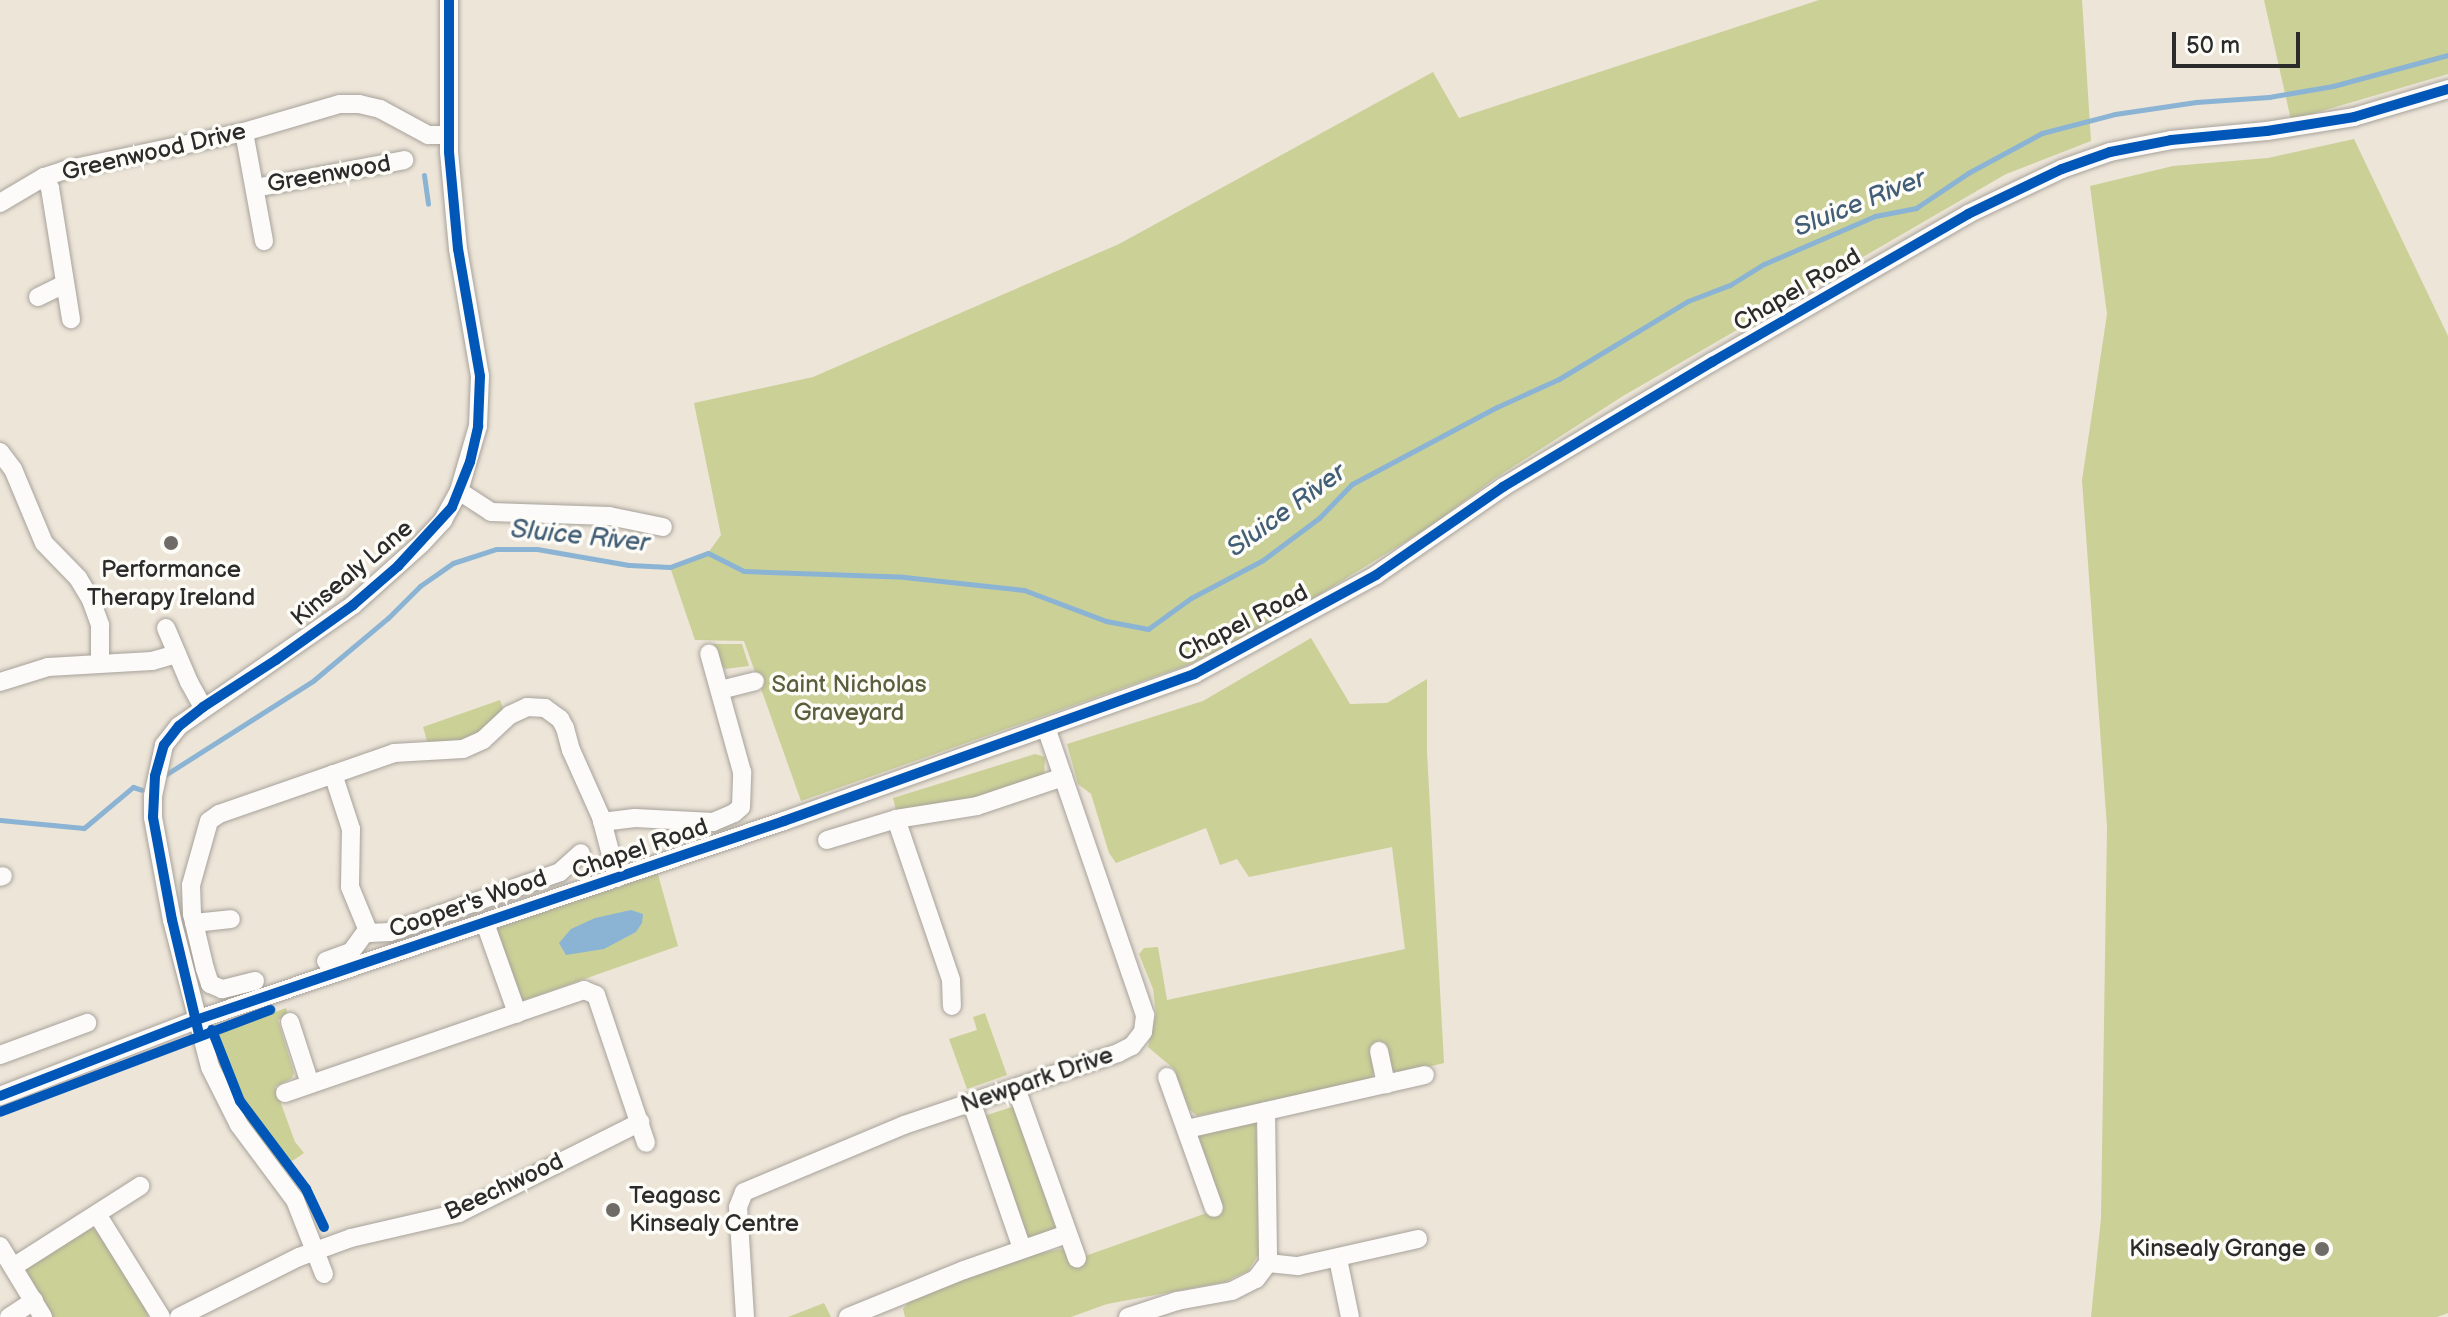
<!DOCTYPE html>
<html>
<head>
<meta charset="utf-8">
<style>
  body { margin:0 }
  #map { position:relative; width:2448px; height:1317px; overflow:hidden; background:#ede5d8; font-family:"Balsamiq Sans",sans-serif }
  div>[style] { position:absolute }
  [style*='--x'] { left:calc(var(--x)*1px); top:calc(var(--y)*1px); width:calc(var(--w)*1px); rotate:calc(var(--a)*1deg) }
  .green>* { inset:0; background:#cbd097 }
  .water>* { inset:0; background:#8bb4d4 }
  .stream>* { height:5px; margin:-2.5px; padding:0 2.5px; transform-origin:2.5px; border-radius:2.5px; background:#8bb4d4 }
  .roads { filter:drop-shadow(0 0 2px #a7a29b) drop-shadow(0 0 2px #a7a29b) }
  .minor>* { height:18px; margin:-9px; padding:0 9px; transform-origin:9px; border-radius:9px; background:#fcfbf9 }
  .cycleway>* { height:10px; margin:-5px; padding:0 5px; transform-origin:5px; border-radius:5px; background:#0057b8 }
  .dots>* { width:22px; height:22px; translate:-50% -50%; box-sizing:border-box; border:4px solid #fdfcf7; border-radius:50% }
  span { translate:-50% -50%; white-space:nowrap; text-align:center; line-height:1.15; -webkit-text-stroke:7px #fdfcf7; paint-order:stroke }
  .street-label { font-size:24px; color:#2b2b2b }
  .poi-label { font-size:24px; color:#2b2b2b }
  .left { translate:0 -50%; text-align:left }
  .right { translate:-100% -50%; text-align:right }
  .park-label { font-size:24px; color:#5a5f3e }
  .water-label { font-size:26px; color:#435f77; font-style:italic }
  .scale { position:absolute; left:2172px; top:32px; width:128px; height:36px; box-sizing:border-box; border:4px solid #2b2b2b; border-top:0; padding-left:10px; font-size:24px; line-height:28px; white-space:nowrap; color:#2b2b2b; -webkit-text-stroke:6px #fdfcf7; paint-order:stroke }
</style>
</head>
<body>
<div id="map">
  <div class="green">
    <i style="clip-path:polygon(1819px 0,2082px 0,2091px 141px,2006px 174px,1623px 396px,1494px 479px,1431px 526px,1270px 625px,1188px 665px,801px 801px,744px 641px,695px 640px,670px 567px,708px 553px,721px 535px,694px 403px,813px 377px,1119px 244px,1433px 72px,1459px 118px)"></i>
    <i style="clip-path:polygon(2264px 0,2448px 0,2448px 74px,2291px 120px)"></i>
    <i style="clip-path:polygon(2354px 139px,2448px 336px,2448px 1313px,2437px 1317px,2091px 1317px,2101px 1218px,2107px 827px,2082px 480px,2107px 314px,2090px 186px,2173px 166px,2268px 158px)"></i>
    <i style="clip-path:polygon(1311px 638px,1350px 704px,1387px 703px,1427px 679px,1427px 752px,1444px 1063px,1407px 1072px,1375px 1070px,1370px 1080px,1197px 1116px,1189px 1109px,1174px 1069px,1148px 1047px,1156px 1014px,1153px 989px,1139px 954px,1144px 948px,1158px 947px,1167px 1000px,1405px 949px,1392px 847px,1249px 877px,1237px 859px,1220px 865px,1206px 828px,1116px 863px,1109px 853px,1091px 794px,1078px 784px,1067px 744px,1203px 701px)"></i>
    <i style="clip-path:polygon(713px 644px,742px 644px,749px 666px,725px 669px,717px 661px)"></i>
    <i style="clip-path:polygon(500px 700px,505px 714px,471px 741px,428px 744px,423px 727px)"></i>
    <i style="clip-path:polygon(1035px 754px,1045px 757px,1044px 778px,962px 802px,896px 810px,893px 798px)"></i>
    <i style="clip-path:polygon(657px 871px,678px 946px,522px 1001px,495px 928px)"></i>
    <i style="clip-path:polygon(286px 1008px,288px 1015px,278px 1020px,294px 1073px,292px 1078px,275px 1087px,295px 1142px,304px 1153px,282px 1168px,231px 1100px,206px 1039px)"></i>
    <i style="clip-path:polygon(985px 1013px,1007px 1075px,967px 1089px,949px 1039px,977px 1030px,973px 1017px)"></i>
    <i style="clip-path:polygon(1015px 1106px,1055px 1226px,1053px 1232px,1031px 1238px,1027px 1236px,984px 1116px)"></i>
    <i style="clip-path:polygon(1256px 1122px,1260px 1252px,1248px 1271px,1225px 1282px,1107px 1304px,1071px 1317px,905px 1317px,903px 1309px,911px 1299px,1025px 1256px,1061px 1249px,1067px 1251px,1071px 1261px,1221px 1208px,1198px 1135px)"></i>
    <i style="clip-path:polygon(89px 1226px,99px 1232px,147px 1309px,148px 1317px,48px 1317px,22px 1267px)"></i>
    <i style="clip-path:polygon(824px 1303px,831px 1317px,788px 1317px)"></i>
  </div>
  <div class="water">
    <i style="clip-path:polygon(631px 910px,643px 914px,642px 923px,636px 932px,604px 949px,566px 955px,559px 943px,571px 929px,595px 918px)"></i>
  </div>
  <div class="stream">
    <i style="--x:424;--y:175;--w:29;--a:82"></i>
    <i style="--x:162;--y:777;--w:180;--a:-32.5"></i>
    <i style="--x:314;--y:680;--w:97;--a:-40"></i>
    <i style="--x:388;--y:618;--w:45;--a:-45"></i>
    <i style="--x:420;--y:586;--w:40;--a:-34.9"></i>
    <i style="--x:453;--y:563;--w:45;--a:-18"></i>
    <i style="--x:496;--y:549;--w:41;--a:0"></i>
    <i style="--x:537;--y:549;--w:93;--a:9.9"></i>
    <i style="--x:629;--y:565;--w:41;--a:2.8"></i>
    <i style="--x:670;--y:567;--w:40;--a:-20.2"></i>
    <i style="--x:708;--y:553;--w:40;--a:26.6"></i>
    <i style="--x:744;--y:571;--w:160;--a:2.1"></i>
    <i style="--x:904;--y:577;--w:121;--a:6.2"></i>
    <i style="--x:1024;--y:590;--w:88;--a:20.7"></i>
    <i style="--x:1106;--y:621;--w:43;--a:10.8"></i>
    <i style="--x:1148;--y:629;--w:53;--a:-35.8"></i>
    <i style="--x:1191;--y:598;--w:81;--a:-27.8"></i>
    <i style="--x:1263;--y:560;--w:70;--a:-36.9"></i>
    <i style="--x:1319;--y:518;--w:47;--a:-45.9"></i>
    <i style="--x:1352;--y:484;--w:164;--a:-28"></i>
    <i style="--x:1497;--y:407;--w:68;--a:-24.3"></i>
    <i style="--x:1559;--y:379;--w:151;--a:-31.2"></i>
    <i style="--x:1688;--y:301;--w:45;--a:-20.9"></i>
    <i style="--x:1730;--y:285;--w:40;--a:-32"></i>
    <i style="--x:1764;--y:264;--w:121;--a:-23.4"></i>
    <i style="--x:1875;--y:216;--w:42;--a:-11"></i>
    <i style="--x:1916;--y:208;--w:63;--a:-33.9"></i>
    <i style="--x:1968;--y:173;--w:84;--a:-28.4"></i>
    <i style="--x:2042;--y:133;--w:75;--a:-14.6"></i>
    <i style="--x:2115;--y:114;--w:82;--a:-8.4"></i>
    <i style="--x:2196;--y:102;--w:73;--a:-3.9"></i>
    <i style="--x:2269;--y:97;--w:65;--a:-9.8"></i>
    <i style="--x:2333;--y:86;--w:119;--a:-15.1"></i>
    <i style="--x:0;--y:820;--w:84;--a:5.4"></i>
    <i style="--x:84;--y:828;--w:64;--a:-39.9"></i>
    <i style="--x:133;--y:787;--w:9;--a:18"></i>
  </div>
  <div class="roads">
    <div class="minor">
      <i style="--x:244;--y:132;--w:111;--a:79.6"></i>
      <i style="--x:44;--y:177;--w:13;--a:61"></i>
      <i style="--x:50;--y:188;--w:133;--a:80.9"></i>
      <i style="--x:255;--y:188;--w:152;--a:-10.6"></i>
      <i style="--x:0;--y:203;--w:51;--a:-30.6"></i>
      <i style="--x:44;--y:177;--w:22;--a:-18"></i>
      <i style="--x:65;--y:170;--w:183;--a:-12"></i>
      <i style="--x:244;--y:132;--w:100;--a:-16.3"></i>
      <i style="--x:340;--y:104;--w:19;--a:0"></i>
      <i style="--x:359;--y:104;--w:22;--a:13"></i>
      <i style="--x:380;--y:109;--w:55;--a:28.4"></i>
      <i style="--x:428;--y:135;--w:21;--a:0"></i>
      <i style="--x:38;--y:297;--w:30;--a:-26"></i>
      <i style="--x:0;--y:452;--w:21;--a:53"></i>
      <i style="--x:13;--y:469;--w:80;--a:67.3"></i>
      <i style="--x:44;--y:543;--w:49;--a:45.8"></i>
      <i style="--x:78;--y:578;--w:26;--a:59"></i>
      <i style="--x:91;--y:600;--w:27;--a:70"></i>
      <i style="--x:100;--y:625;--w:37;--a:90"></i>
      <i style="--x:459;--y:491;--w:38;--a:33"></i>
      <i style="--x:491;--y:512;--w:118;--a:1.9"></i>
      <i style="--x:609;--y:516;--w:55;--a:11.5"></i>
      <i style="--x:166;--y:628;--w:59;--a:66.9"></i>
      <i style="--x:189;--y:682;--w:29;--a:61"></i>
      <i style="--x:0;--y:682;--w:50;--a:-17.4"></i>
      <i style="--x:48;--y:667;--w:104;--a:-3.3"></i>
      <i style="--x:152;--y:661;--w:26;--a:-16"></i>
      <i style="--x:720;--y:690;--w:36;--a:-14"></i>
      <i style="--x:333;--y:774;--w:58;--a:71.9"></i>
      <i style="--x:351;--y:829;--w:58;--a:91"></i>
      <i style="--x:350;--y:887;--w:50;--a:67.6"></i>
      <i style="--x:369;--y:933;--w:21;--a:-3"></i>
      <i style="--x:390;--y:932;--w:180;--a:-19.4"></i>
      <i style="--x:560;--y:872;--w:28;--a:-42"></i>
      <i style="--x:896;--y:819;--w:170;--a:71.1"></i>
      <i style="--x:951;--y:980;--w:26;--a:88"></i>
      <i style="--x:602;--y:822;--w:33;--a:-7"></i>
      <i style="--x:635;--y:818;--w:78;--a:2.9"></i>
      <i style="--x:713;--y:822;--w:23;--a:-23"></i>
      <i style="--x:734;--y:813;--w:9;--a:-41"></i>
      <i style="--x:741;--y:807;--w:35;--a:-88"></i>
      <i style="--x:742;--y:772;--w:123;--a:-105.5"></i>
      <i style="--x:827;--y:840;--w:72;--a:-16.9"></i>
      <i style="--x:896;--y:819;--w:82;--a:-9.1"></i>
      <i style="--x:977;--y:806;--w:91;--a:-18.6"></i>
      <i style="--x:0;--y:877;--w:3;--a:-18"></i>
      <i style="--x:194;--y:923;--w:37;--a:-6"></i>
      <i style="--x:485;--y:923;--w:96;--a:70.4"></i>
      <i style="--x:517;--y:1013;--w:71;--a:-18.9"></i>
      <i style="--x:584;--y:990;--w:13;--a:23"></i>
      <i style="--x:596;--y:995;--w:156;--a:71.3"></i>
      <i style="--x:326;--y:961;--w:27;--a:-20"></i>
      <i style="--x:351;--y:952;--w:26;--a:-54"></i>
      <i style="--x:255;--y:981;--w:34;--a:166"></i>
      <i style="--x:222;--y:989;--w:13;--a:-157"></i>
      <i style="--x:210;--y:984;--w:16;--a:-108"></i>
      <i style="--x:205;--y:969;--w:57;--a:-103.3"></i>
      <i style="--x:192;--y:914;--w:29;--a:-92"></i>
      <i style="--x:191;--y:885;--w:66;--a:-74.3"></i>
      <i style="--x:209;--y:821;--w:12;--a:-35"></i>
      <i style="--x:219;--y:814;--w:185;--a:-19.2"></i>
      <i style="--x:394;--y:753;--w:69;--a:-3.3"></i>
      <i style="--x:463;--y:749;--w:22;--a:-24"></i>
      <i style="--x:483;--y:740;--w:37;--a:-43"></i>
      <i style="--x:510;--y:715;--w:19;--a:-25"></i>
      <i style="--x:527;--y:707;--w:18;--a:3"></i>
      <i style="--x:545;--y:708;--w:19;--a:36"></i>
      <i style="--x:560;--y:719;--w:10;--a:61"></i>
      <i style="--x:565;--y:728;--w:23;--a:75"></i>
      <i style="--x:571;--y:750;--w:73;--a:65.9"></i>
      <i style="--x:601;--y:817;--w:63;--a:75.3"></i>
      <i style="--x:290;--y:1022;--w:65;--a:72.1"></i>
      <i style="--x:1379;--y:1051;--w:34;--a:78"></i>
      <i style="--x:0;--y:1055;--w:93;--a:-20.2"></i>
      <i style="--x:1167;--y:1077;--w:139;--a:70.3"></i>
      <i style="--x:1016;--y:1088;--w:181;--a:70.3"></i>
      <i style="--x:285;--y:1093;--w:245;--a:-19"></i>
      <i style="--x:0;--y:1096;--w:210;--a:-21.2"></i>
      <i style="--x:196;--y:1020;--w:621;--a:-18.7"></i>
      <i style="--x:784;--y:821;--w:436;--a:-19.7"></i>
      <i style="--x:1194;--y:674;--w:207;--a:-28.5"></i>
      <i style="--x:1376;--y:575;--w:155;--a:-34.7"></i>
      <i style="--x:1503;--y:487;--w:244;--a:-30.9"></i>
      <i style="--x:1712;--y:362;--w:296;--a:-30"></i>
      <i style="--x:1968;--y:214;--w:104;--a:-25.6"></i>
      <i style="--x:2062;--y:169;--w:51;--a:-19.5"></i>
      <i style="--x:2110;--y:152;--w:62;--a:-11.1"></i>
      <i style="--x:2171;--y:140;--w:96;--a:-5.4"></i>
      <i style="--x:2267;--y:131;--w:88;--a:-9.1"></i>
      <i style="--x:2354;--y:117;--w:98;--a:-16.6"></i>
      <i style="--x:972;--y:1104;--w:152;--a:70.9"></i>
      <i style="--x:1266;--y:1111;--w:152;--a:89.2"></i>
      <i style="--x:1187;--y:1129;--w:244;--a:-12.8"></i>
      <i style="--x:97;--y:1214;--w:121;--a:58.1"></i>
      <i style="--x:0;--y:1246;--w:83;--a:58.8"></i>
      <i style="--x:1338;--y:1259;--w:59;--a:78.3"></i>
      <i style="--x:1268;--y:1263;--w:30;--a:6"></i>
      <i style="--x:1298;--y:1266;--w:123;--a:-12.7"></i>
      <i style="--x:13;--y:1267;--w:151;--a:-32.5"></i>
      <i style="--x:324;--y:1274;--w:79;--a:-111.4"></i>
      <i style="--x:295;--y:1200;--w:94;--a:-126.7"></i>
      <i style="--x:239;--y:1125;--w:65;--a:-116.6"></i>
      <i style="--x:210;--y:1067;--w:152;--a:-104.5"></i>
      <i style="--x:172;--y:920;--w:105;--a:-100.5"></i>
      <i style="--x:153;--y:817;--w:21;--a:-90"></i>
      <i style="--x:153;--y:796;--w:52;--a:-77.8"></i>
      <i style="--x:164;--y:745;--w:24;--a:-52"></i>
      <i style="--x:179;--y:726;--w:212;--a:-34.8"></i>
      <i style="--x:353;--y:605;--w:91;--a:-41.9"></i>
      <i style="--x:421;--y:544;--w:33;--a:-47"></i>
      <i style="--x:443;--y:520;--w:33;--a:-61"></i>
      <i style="--x:459;--y:491;--w:68;--a:-73.7"></i>
      <i style="--x:478;--y:426;--w:50;--a:-87.7"></i>
      <i style="--x:480;--y:376;--w:129;--a:-99.8"></i>
      <i style="--x:458;--y:249;--w:97;--a:-95.3"></i>
      <i style="--x:449;--y:152;--w:152;--a:-90"></i>
      <i style="--x:9;--y:1317;--w:30;--a:-33"></i>
      <i style="--x:179;--y:1317;--w:134;--a:-26.6"></i>
      <i style="--x:299;--y:1257;--w:55;--a:-20.1"></i>
      <i style="--x:351;--y:1238;--w:111;--a:-13"></i>
      <i style="--x:459;--y:1213;--w:203;--a:-26.6"></i>
      <i style="--x:745;--y:1317;--w:110;--a:-93.6"></i>
      <i style="--x:738;--y:1207;--w:16;--a:-68"></i>
      <i style="--x:744;--y:1192;--w:173;--a:-22.7"></i>
      <i style="--x:904;--y:1125;--w:226;--a:-18.6"></i>
      <i style="--x:1118;--y:1053;--w:16;--a:-27"></i>
      <i style="--x:1132;--y:1046;--w:18;--a:-52"></i>
      <i style="--x:1143;--y:1032;--w:17;--a:-83"></i>
      <i style="--x:1145;--y:1015;--w:304;--a:-109"></i>
      <i style="--x:848;--y:1317;--w:125;--a:-22.1"></i>
      <i style="--x:964;--y:1270;--w:109;--a:-19.3"></i>
      <i style="--x:1128;--y:1317;--w:52;--a:-18.1"></i>
      <i style="--x:1177;--y:1301;--w:56;--a:-10.3"></i>
      <i style="--x:1232;--y:1291;--w:27;--a:-27"></i>
      <i style="--x:1256;--y:1279;--w:20;--a:-53"></i>
    </div>
  </div>
  <div class="cycleway">
    <i style="--x:212;--y:1030;--w:76;--a:68.5"></i>
    <i style="--x:240;--y:1101;--w:110;--a:53.1"></i>
    <i style="--x:306;--y:1189;--w:42;--a:64.7"></i>
    <i style="--x:199;--y:1034;--w:117;--a:-103.3"></i>
    <i style="--x:172;--y:920;--w:105;--a:-100.5"></i>
    <i style="--x:153;--y:817;--w:41;--a:-87.2"></i>
    <i style="--x:155;--y:776;--w:32;--a:-74"></i>
    <i style="--x:164;--y:745;--w:24;--a:-52"></i>
    <i style="--x:179;--y:726;--w:31;--a:-38"></i>
    <i style="--x:203;--y:707;--w:87;--a:-32.8"></i>
    <i style="--x:276;--y:660;--w:95;--a:-35.5"></i>
    <i style="--x:353;--y:605;--w:60;--a:-40.9"></i>
    <i style="--x:398;--y:566;--w:80;--a:-47.5"></i>
    <i style="--x:452;--y:507;--w:48;--a:-68.2"></i>
    <i style="--x:470;--y:462;--w:37;--a:-77"></i>
    <i style="--x:478;--y:426;--w:50;--a:-87.7"></i>
    <i style="--x:480;--y:376;--w:129;--a:-99.8"></i>
    <i style="--x:458;--y:249;--w:97;--a:-95.3"></i>
    <i style="--x:449;--y:152;--w:152;--a:-90"></i>
    <i style="--x:0;--y:1096;--w:210;--a:-21.2"></i>
    <i style="--x:196;--y:1020;--w:621;--a:-18.7"></i>
    <i style="--x:784;--y:821;--w:436;--a:-19.7"></i>
    <i style="--x:1194;--y:674;--w:207;--a:-28.5"></i>
    <i style="--x:1376;--y:575;--w:155;--a:-34.7"></i>
    <i style="--x:1503;--y:487;--w:244;--a:-30.9"></i>
    <i style="--x:1712;--y:362;--w:296;--a:-30"></i>
    <i style="--x:1968;--y:214;--w:104;--a:-25.6"></i>
    <i style="--x:2062;--y:169;--w:51;--a:-19.5"></i>
    <i style="--x:2110;--y:152;--w:62;--a:-11.1"></i>
    <i style="--x:2171;--y:140;--w:96;--a:-5.4"></i>
    <i style="--x:2267;--y:131;--w:88;--a:-9.1"></i>
    <i style="--x:2354;--y:117;--w:98;--a:-16.6"></i>
    <i style="--x:0;--y:1112;--w:289;--a:-20.7"></i>
  </div>
  <div class="dots">
    <i style="left:171px;top:543px;background:#6f6c68"></i>
    <i style="left:613px;top:1210px;background:#6f6c68"></i>
    <i style="left:2322px;top:1249px;background:#6f6c68"></i>
  </div>
  <div class="street-label">
    <span style="left:154px;top:152px;rotate:-13deg">Greenwood Drive</span>
    <span style="left:329px;top:174px;rotate:-10deg">Greenwood</span>
    <span style="left:1797px;top:290px;rotate:-30deg">Chapel Road</span>
    <span style="left:352px;top:573px;rotate:-40deg">Kinsealy Lane</span>
    <span style="left:1243px;top:623px;rotate:-27deg">Chapel Road</span>
    <span style="left:640px;top:849px;rotate:-19deg">Chapel Road</span>
    <span style="left:468px;top:904px;rotate:-19deg">Cooper's Wood</span>
    <span style="left:1037px;top:1080px;rotate:-19deg">Newpark Drive</span>
    <span style="left:504px;top:1187px;rotate:-25deg">Beechwood</span>
  </div>
  <div class="poi-label">
    <span style="left:171px;top:584px">Performance<br>Therapy Ireland</span>
    <span class="left" style="left:629px;top:1210px">Teagasc<br>Kinsealy Centre</span>
    <span class="right" style="left:2306px;top:1249px">Kinsealy Grange</span>
  </div>
  <div class="park-label">
    <span style="left:849px;top:699px">Saint Nicholas<br>Graveyard</span>
  </div>
  <div class="water-label">
    <span style="left:1860px;top:204px;rotate:-22deg">Sluice River</span>
    <span style="left:1287px;top:511px;rotate:-36deg">Sluice River</span>
    <span style="left:580px;top:537px;rotate:6deg">Sluice River</span>
  </div>
  <div class="scale">50 m</div>
</div>
</body>
</html>
